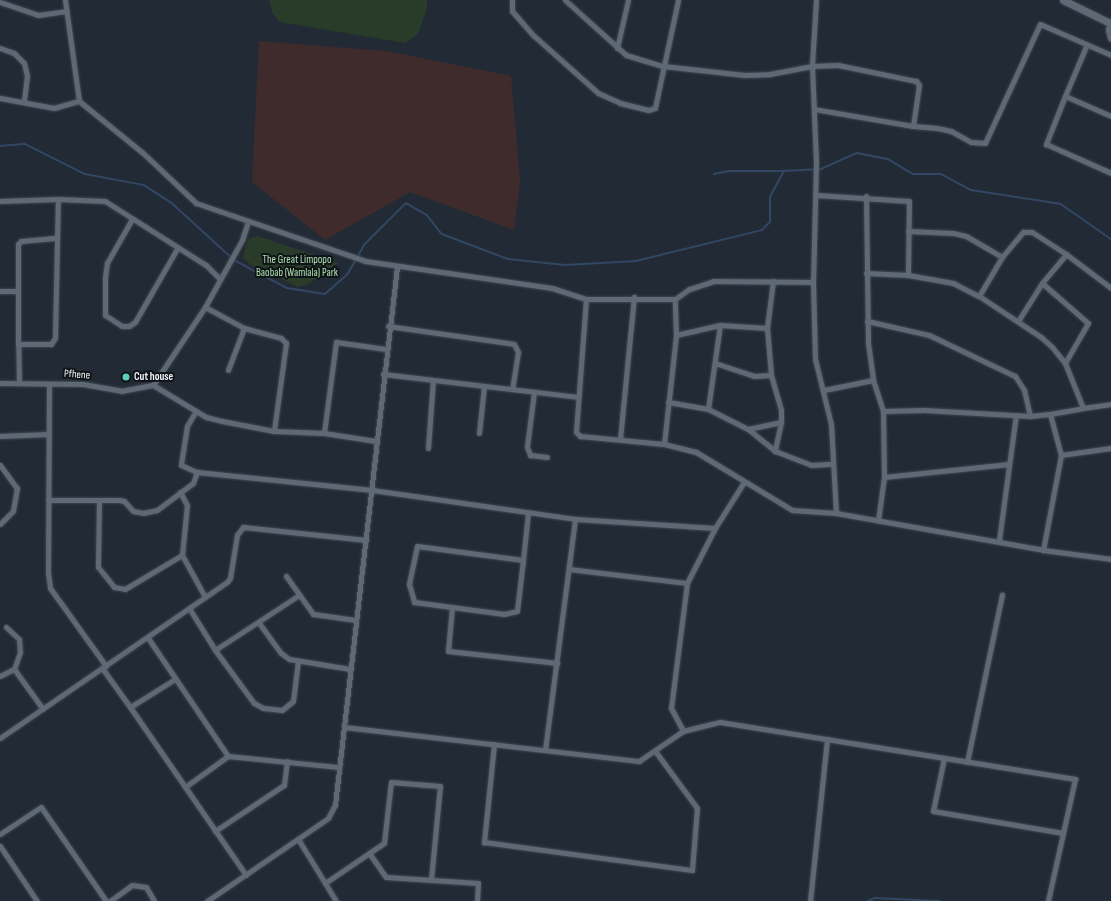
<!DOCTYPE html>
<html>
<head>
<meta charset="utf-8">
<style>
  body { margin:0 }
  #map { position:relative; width:1111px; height:901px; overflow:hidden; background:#222b35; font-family:"Sofia Sans Condensed",sans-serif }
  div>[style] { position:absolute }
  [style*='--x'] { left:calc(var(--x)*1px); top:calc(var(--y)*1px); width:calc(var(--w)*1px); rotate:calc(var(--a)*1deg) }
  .education>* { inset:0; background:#3f2b2c }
  .green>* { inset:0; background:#293c2a }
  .stream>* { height:1.5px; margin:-0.75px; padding:0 0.75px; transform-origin:0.75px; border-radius:0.75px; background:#324763 }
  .roads { filter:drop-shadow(0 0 1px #414952) drop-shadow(0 0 1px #414952) }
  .minor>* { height:5px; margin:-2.5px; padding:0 2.5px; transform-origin:2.5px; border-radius:2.5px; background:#5f6975 }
  .tertiary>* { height:7px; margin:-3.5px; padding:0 3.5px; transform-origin:3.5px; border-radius:3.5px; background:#5f6975 }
  .dots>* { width:11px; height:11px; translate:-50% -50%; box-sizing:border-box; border:2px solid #0f1317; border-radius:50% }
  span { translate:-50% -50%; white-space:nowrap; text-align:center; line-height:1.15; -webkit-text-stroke:4px #0f1317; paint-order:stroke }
  .park-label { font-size:11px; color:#ade0af }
  .street-label { font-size:11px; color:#eef4fb }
  .poi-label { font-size:11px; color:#eef4fb; font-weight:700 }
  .left { translate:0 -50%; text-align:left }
</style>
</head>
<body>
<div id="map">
  <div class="education">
    <i style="clip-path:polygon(259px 41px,386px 51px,511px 76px,520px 181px,514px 230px,410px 192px,325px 240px,252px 182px)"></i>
  </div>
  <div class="green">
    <i style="clip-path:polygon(269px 0,427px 0,427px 8px,418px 34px,405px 43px,280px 22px,272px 12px)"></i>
    <i style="clip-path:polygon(258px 236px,338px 263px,308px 284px,298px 287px,251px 265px,243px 257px,248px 239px)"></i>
  </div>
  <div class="stream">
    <i style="--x:0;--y:146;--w:25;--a:-5"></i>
    <i style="--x:25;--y:144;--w:67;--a:26.6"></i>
    <i style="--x:85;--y:174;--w:60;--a:10.6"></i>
    <i style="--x:144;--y:185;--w:33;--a:33"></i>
    <i style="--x:172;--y:203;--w:80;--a:42.5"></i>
    <i style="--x:714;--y:174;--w:15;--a:-11"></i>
    <i style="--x:729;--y:171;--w:55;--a:0"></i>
    <i style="--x:358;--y:256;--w:13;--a:-61"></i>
    <i style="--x:364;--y:245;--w:59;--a:-45"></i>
    <i style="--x:406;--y:203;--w:24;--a:30"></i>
    <i style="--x:427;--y:215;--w:24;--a:52"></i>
    <i style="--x:442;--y:234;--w:71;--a:20.7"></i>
    <i style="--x:508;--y:259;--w:57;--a:6"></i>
    <i style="--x:565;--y:265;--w:71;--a:-3.2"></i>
    <i style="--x:636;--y:261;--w:130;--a:-13.8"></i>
    <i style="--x:762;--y:230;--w:11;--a:-45"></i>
    <i style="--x:770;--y:222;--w:25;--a:-90"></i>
    <i style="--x:770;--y:197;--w:30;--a:-62"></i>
    <i style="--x:784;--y:171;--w:37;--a:-3"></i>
    <i style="--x:821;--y:169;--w:39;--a:-24"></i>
    <i style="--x:857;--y:153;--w:32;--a:11"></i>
    <i style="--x:888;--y:159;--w:29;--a:31"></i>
    <i style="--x:913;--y:174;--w:28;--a:0"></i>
    <i style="--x:941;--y:174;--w:34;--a:28"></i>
    <i style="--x:971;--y:190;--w:91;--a:8.8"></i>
    <i style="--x:1061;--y:204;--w:61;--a:35"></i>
    <i style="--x:234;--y:260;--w:60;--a:27.8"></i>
    <i style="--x:287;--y:288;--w:38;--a:9"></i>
    <i style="--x:325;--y:294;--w:29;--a:-41"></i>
    <i style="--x:347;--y:275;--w:17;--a:-59"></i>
    <i style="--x:868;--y:901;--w:8;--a:-23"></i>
    <i style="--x:875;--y:898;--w:64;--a:2.7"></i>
  </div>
  <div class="roads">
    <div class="minor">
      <i style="--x:65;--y:0;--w:102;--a:82.1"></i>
      <i style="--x:79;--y:101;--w:82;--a:39.1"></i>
      <i style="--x:143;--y:153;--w:73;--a:43.3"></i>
      <i style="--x:196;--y:203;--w:179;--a:18.9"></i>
      <i style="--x:365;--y:261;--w:189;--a:8.2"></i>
      <i style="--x:552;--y:288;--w:36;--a:18"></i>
      <i style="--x:512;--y:0;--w:11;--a:90"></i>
      <i style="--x:512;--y:11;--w:32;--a:49"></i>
      <i style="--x:533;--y:35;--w:87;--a:41.7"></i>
      <i style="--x:598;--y:93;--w:24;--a:24"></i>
      <i style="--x:620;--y:103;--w:29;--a:14"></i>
      <i style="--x:648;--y:110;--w:7;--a:-16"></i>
      <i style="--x:655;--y:108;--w:5;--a:-79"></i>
      <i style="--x:656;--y:103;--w:105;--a:-77.9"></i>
      <i style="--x:565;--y:0;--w:82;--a:42"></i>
      <i style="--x:626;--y:55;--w:39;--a:17"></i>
      <i style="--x:663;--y:66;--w:82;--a:6.3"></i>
      <i style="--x:745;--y:75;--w:25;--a:-2"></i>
      <i style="--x:770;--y:74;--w:43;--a:-10.8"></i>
      <i style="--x:812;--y:66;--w:26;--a:-2"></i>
      <i style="--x:838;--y:65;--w:80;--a:11.6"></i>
      <i style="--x:916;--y:81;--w:5;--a:53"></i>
      <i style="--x:919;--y:85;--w:41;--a:98.3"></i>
      <i style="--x:913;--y:126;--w:100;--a:-170.3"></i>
      <i style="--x:816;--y:0;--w:66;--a:93.5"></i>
      <i style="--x:812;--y:66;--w:96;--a:87.6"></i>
      <i style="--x:816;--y:162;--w:120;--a:91.4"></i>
      <i style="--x:813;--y:282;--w:77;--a:88.5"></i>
      <i style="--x:815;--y:359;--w:67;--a:76.2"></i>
      <i style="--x:831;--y:424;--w:89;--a:86.8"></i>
      <i style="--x:0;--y:2;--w:40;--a:18.9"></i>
      <i style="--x:38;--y:15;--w:28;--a:-8"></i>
      <i style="--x:0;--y:48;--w:15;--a:20"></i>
      <i style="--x:14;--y:53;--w:14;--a:45"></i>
      <i style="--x:24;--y:63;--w:13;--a:77"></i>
      <i style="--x:27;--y:76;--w:25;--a:97"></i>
      <i style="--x:617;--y:48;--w:49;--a:-77.1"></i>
      <i style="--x:1065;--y:96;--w:56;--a:-67.1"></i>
      <i style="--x:0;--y:98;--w:55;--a:10.5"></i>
      <i style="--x:54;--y:108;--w:26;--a:-16"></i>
      <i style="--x:1111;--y:116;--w:50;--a:-156.5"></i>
      <i style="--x:1065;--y:96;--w:52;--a:111.6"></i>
      <i style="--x:1046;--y:144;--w:71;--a:24"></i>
      <i style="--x:913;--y:126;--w:24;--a:5"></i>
      <i style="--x:937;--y:128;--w:14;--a:12"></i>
      <i style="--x:951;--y:131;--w:23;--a:29"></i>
      <i style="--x:971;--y:142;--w:14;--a:4"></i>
      <i style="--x:985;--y:143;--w:131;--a:-65.2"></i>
      <i style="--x:1040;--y:24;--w:77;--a:23.6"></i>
      <i style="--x:816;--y:195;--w:93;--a:3.7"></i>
      <i style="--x:909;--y:201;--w:74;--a:90.8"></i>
      <i style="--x:866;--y:196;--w:147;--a:89.2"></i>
      <i style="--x:868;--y:343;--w:37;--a:82"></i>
      <i style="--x:873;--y:380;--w:33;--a:72"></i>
      <i style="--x:883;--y:411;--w:66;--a:89.1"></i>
      <i style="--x:884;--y:477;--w:44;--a:97.8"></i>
      <i style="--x:0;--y:201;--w:58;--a:-2"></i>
      <i style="--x:58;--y:199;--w:47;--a:2.4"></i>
      <i style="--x:105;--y:201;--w:120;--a:32.4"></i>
      <i style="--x:206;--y:265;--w:18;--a:45"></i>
      <i style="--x:132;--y:219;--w:51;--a:119.6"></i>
      <i style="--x:107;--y:263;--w:15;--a:98"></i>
      <i style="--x:105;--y:278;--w:37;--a:90"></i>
      <i style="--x:105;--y:315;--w:20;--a:33"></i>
      <i style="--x:122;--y:326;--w:7;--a:0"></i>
      <i style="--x:129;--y:326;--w:7;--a:-34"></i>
      <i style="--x:135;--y:322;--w:86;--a:-60.2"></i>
      <i style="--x:908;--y:231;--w:45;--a:2.5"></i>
      <i style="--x:953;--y:233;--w:13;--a:13"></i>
      <i style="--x:966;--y:236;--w:42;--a:30.3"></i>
      <i style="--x:866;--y:273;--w:42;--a:2.7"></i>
      <i style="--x:908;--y:275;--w:46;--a:10.1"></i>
      <i style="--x:953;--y:283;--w:29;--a:27"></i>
      <i style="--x:979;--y:296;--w:74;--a:33.5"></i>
      <i style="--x:1041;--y:337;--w:15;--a:42"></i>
      <i style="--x:1052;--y:347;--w:21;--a:51"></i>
      <i style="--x:1065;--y:363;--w:48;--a:68.2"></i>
      <i style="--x:1083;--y:408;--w:28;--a:-8"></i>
      <i style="--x:773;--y:281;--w:47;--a:97.3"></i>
      <i style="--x:767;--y:328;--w:47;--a:85.1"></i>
      <i style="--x:771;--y:375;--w:36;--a:74"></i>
      <i style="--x:781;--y:410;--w:12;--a:90"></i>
      <i style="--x:781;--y:422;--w:30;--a:102"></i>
      <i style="--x:813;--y:282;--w:99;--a:-179.4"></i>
      <i style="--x:714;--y:281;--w:26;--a:162"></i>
      <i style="--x:689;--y:289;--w:17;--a:144"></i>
      <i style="--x:675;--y:299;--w:89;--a:180"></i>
      <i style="--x:586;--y:299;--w:133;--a:94.3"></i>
      <i style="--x:576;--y:432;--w:6;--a:45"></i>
      <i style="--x:580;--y:436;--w:84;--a:5.4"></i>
      <i style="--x:664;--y:444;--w:33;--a:14"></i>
      <i style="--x:696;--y:452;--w:112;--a:31.1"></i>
      <i style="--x:792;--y:510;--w:44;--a:3.9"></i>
      <i style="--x:836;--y:513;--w:210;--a:10.1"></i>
      <i style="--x:1043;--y:550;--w:69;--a:7.5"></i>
      <i style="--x:1042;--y:283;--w:61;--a:41"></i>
      <i style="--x:1088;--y:323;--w:46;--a:119.9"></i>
      <i style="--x:0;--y:291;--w:17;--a:0"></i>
      <i style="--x:979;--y:296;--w:45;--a:-59.5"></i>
      <i style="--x:1002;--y:257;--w:33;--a:-50"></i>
      <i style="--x:1023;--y:232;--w:9;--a:0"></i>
      <i style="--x:1032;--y:232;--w:40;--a:32.9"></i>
      <i style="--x:205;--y:307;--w:44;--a:28.3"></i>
      <i style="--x:244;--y:328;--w:38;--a:15"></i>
      <i style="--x:281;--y:338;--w:7;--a:45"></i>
      <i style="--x:286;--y:343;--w:89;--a:97.8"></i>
      <i style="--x:867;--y:321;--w:64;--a:12.7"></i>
      <i style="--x:929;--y:335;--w:95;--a:25.5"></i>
      <i style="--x:1015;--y:376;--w:17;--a:57"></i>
      <i style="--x:1024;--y:390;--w:27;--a:77"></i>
      <i style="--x:1030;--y:416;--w:106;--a:-176.8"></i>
      <i style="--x:924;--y:410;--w:41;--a:178.6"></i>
      <i style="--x:1018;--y:321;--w:45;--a:-57.7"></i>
      <i style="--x:1042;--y:283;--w:38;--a:-50"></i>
      <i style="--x:1066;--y:254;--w:56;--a:37.1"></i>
      <i style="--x:388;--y:326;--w:127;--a:8.1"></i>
      <i style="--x:514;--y:344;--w:9;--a:63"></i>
      <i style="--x:518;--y:352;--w:37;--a:99"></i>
      <i style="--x:676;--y:335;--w:45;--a:-12.8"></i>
      <i style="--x:720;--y:325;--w:47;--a:3.7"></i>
      <i style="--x:18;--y:344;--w:100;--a:-90"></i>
      <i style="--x:18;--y:244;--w:4;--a:-45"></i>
      <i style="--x:21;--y:241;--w:36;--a:-5"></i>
      <i style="--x:715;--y:363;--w:41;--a:18.4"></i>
      <i style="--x:754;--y:376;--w:17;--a:-3"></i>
      <i style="--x:228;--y:370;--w:45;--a:-69.1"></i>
      <i style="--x:383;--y:374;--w:196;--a:6.7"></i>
      <i style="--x:0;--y:383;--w:83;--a:0.7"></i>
      <i style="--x:83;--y:384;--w:39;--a:10"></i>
      <i style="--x:121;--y:391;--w:33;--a:-11"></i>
      <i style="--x:19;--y:383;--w:39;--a:-91"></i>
      <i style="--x:18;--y:344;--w:33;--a:0"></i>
      <i style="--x:51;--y:344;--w:7;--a:-56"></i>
      <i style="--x:55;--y:338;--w:139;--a:-88.8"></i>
      <i style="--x:49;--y:384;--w:189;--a:90.3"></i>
      <i style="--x:48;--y:573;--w:15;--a:82"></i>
      <i style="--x:50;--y:588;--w:96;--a:54.3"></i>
      <i style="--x:153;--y:385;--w:62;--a:31.1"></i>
      <i style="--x:206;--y:417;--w:16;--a:14"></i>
      <i style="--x:222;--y:421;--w:53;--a:10.9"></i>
      <i style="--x:274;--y:431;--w:50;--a:2.3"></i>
      <i style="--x:324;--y:433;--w:52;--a:8.9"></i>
      <i style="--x:153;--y:385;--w:94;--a:-56.3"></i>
      <i style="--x:205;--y:307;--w:77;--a:-61.1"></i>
      <i style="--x:242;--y:240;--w:19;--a:-72"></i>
      <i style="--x:824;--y:390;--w:50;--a:-11.5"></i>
      <i style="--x:534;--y:392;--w:55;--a:97.3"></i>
      <i style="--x:527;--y:447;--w:9;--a:69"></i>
      <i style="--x:530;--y:455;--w:17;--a:7"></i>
      <i style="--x:668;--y:402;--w:41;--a:9.9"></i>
      <i style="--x:708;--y:409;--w:45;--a:26.6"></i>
      <i style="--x:748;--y:429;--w:35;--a:39"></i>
      <i style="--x:775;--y:451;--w:39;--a:21"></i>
      <i style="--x:811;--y:465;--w:22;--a:-3"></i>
      <i style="--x:708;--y:409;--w:85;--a:-81.9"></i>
      <i style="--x:196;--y:411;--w:17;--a:121"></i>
      <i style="--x:187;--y:426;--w:39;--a:99"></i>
      <i style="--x:181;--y:465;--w:17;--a:24"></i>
      <i style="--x:197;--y:472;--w:176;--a:5.9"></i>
      <i style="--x:372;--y:490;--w:205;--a:8.1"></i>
      <i style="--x:575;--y:519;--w:140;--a:3.7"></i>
      <i style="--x:715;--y:528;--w:54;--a:-57.8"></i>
      <i style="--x:1050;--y:414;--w:34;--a:-10"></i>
      <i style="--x:1030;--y:416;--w:20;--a:-6"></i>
      <i style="--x:1050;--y:414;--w:42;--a:75"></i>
      <i style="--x:1061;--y:455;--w:97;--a:100.7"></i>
      <i style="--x:748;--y:429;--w:34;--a:-12"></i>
      <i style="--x:324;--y:433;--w:92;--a:-82.5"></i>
      <i style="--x:336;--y:342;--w:50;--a:8"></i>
      <i style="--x:479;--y:433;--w:47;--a:-83.9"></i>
      <i style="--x:0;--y:436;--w:49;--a:-2.3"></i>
      <i style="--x:620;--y:439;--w:143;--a:-84.4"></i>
      <i style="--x:664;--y:444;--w:110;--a:-83.7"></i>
      <i style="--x:676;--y:335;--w:36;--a:-92"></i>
      <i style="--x:428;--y:448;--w:68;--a:-85.8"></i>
      <i style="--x:1061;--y:455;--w:50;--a:-8"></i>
      <i style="--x:0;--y:465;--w:29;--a:54"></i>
      <i style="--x:17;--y:488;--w:23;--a:100"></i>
      <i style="--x:13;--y:511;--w:18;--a:135"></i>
      <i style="--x:884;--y:477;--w:126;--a:-5.9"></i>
      <i style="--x:180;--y:492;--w:15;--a:62"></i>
      <i style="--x:187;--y:505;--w:50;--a:95.7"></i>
      <i style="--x:182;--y:555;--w:48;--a:61.3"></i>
      <i style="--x:48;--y:500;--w:71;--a:0"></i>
      <i style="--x:119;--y:500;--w:5;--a:11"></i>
      <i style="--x:124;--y:501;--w:13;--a:48"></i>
      <i style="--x:133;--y:511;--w:10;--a:11"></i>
      <i style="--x:143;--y:513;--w:14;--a:-12"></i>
      <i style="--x:157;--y:510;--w:45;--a:-36.9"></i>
      <i style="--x:193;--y:483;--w:12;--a:-70"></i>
      <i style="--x:99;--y:501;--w:66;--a:90.9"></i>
      <i style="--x:98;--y:567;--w:26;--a:51"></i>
      <i style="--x:114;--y:587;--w:11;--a:10"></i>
      <i style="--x:125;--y:589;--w:66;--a:-30.8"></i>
      <i style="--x:999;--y:540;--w:126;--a:-82.3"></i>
      <i style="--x:523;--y:560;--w:107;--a:-172.5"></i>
      <i style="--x:417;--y:546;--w:39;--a:102"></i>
      <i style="--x:409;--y:584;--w:19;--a:74"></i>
      <i style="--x:414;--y:602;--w:91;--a:7.6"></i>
      <i style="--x:504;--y:614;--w:13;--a:-13"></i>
      <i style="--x:517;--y:611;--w:51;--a:-83.3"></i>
      <i style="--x:523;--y:560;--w:47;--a:-83.9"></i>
      <i style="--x:569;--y:569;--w:119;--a:6.8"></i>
      <i style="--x:687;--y:583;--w:126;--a:97.3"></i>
      <i style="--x:671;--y:708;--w:26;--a:62"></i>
      <i style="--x:286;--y:576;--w:47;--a:54.6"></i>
      <i style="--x:313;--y:614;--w:43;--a:7.9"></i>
      <i style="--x:687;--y:583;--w:62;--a:-63"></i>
      <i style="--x:452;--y:607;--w:44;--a:95.2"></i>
      <i style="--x:448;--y:651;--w:110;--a:6.3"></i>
      <i style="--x:189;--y:608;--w:49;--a:58.2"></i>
      <i style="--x:215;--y:650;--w:100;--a:-33.2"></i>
      <i style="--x:259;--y:623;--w:37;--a:54"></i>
      <i style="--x:281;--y:653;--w:10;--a:37"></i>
      <i style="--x:289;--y:659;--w:62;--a:9.3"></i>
      <i style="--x:6;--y:627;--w:18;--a:43"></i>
      <i style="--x:19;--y:639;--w:13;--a:86"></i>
      <i style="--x:20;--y:652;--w:18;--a:109"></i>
      <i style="--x:148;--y:638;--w:143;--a:55.9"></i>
      <i style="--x:228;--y:756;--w:112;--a:5.7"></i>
      <i style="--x:215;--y:650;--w:66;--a:53.7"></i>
      <i style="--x:254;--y:703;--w:10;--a:29"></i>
      <i style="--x:263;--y:708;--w:19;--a:6"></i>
      <i style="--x:282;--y:710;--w:14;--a:-39"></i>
      <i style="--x:293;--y:701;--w:40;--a:-82.9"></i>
      <i style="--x:102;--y:668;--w:48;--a:54.3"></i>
      <i style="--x:0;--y:676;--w:16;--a:-27"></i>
      <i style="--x:14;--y:669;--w:49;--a:54.1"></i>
      <i style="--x:175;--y:679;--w:53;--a:148.1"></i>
      <i style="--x:130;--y:707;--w:204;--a:55.4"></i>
      <i style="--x:344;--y:727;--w:297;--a:6.6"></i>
      <i style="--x:639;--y:761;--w:53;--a:-34.3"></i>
      <i style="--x:683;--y:731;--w:38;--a:-14"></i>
      <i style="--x:720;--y:722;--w:360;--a:9.1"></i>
      <i style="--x:1075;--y:779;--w:125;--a:102.5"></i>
      <i style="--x:0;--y:738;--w:275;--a:-34.5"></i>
      <i style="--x:227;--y:582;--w:5;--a:-53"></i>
      <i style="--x:230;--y:578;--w:44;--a:-80.8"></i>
      <i style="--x:237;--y:535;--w:10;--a:-53"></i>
      <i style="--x:243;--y:527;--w:124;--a:6"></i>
      <i style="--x:494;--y:744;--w:99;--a:95.8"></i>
      <i style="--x:484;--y:842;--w:210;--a:7.7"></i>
      <i style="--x:692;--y:870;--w:62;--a:-85.4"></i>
      <i style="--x:697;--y:808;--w:71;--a:-126.4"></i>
      <i style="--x:545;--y:750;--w:233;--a:-82.6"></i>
      <i style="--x:944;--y:758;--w:54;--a:101.7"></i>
      <i style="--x:933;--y:811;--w:132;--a:9.6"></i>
      <i style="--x:967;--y:762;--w:171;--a:-78.2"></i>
      <i style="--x:185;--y:787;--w:53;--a:-35.8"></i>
      <i style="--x:215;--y:831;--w:83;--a:-33.7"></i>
      <i style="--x:284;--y:785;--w:24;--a:-83"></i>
      <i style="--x:0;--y:834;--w:49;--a:-33.4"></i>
      <i style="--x:41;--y:807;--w:114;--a:55.3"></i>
      <i style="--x:298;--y:839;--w:73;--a:58.5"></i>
      <i style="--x:0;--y:846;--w:66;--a:56.1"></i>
      <i style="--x:369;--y:853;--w:29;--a:55"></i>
      <i style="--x:386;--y:877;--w:92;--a:3.7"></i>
      <i style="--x:478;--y:883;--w:18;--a:93"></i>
      <i style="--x:325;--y:883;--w:71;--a:-34.1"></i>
      <i style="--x:384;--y:843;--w:61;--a:-83.5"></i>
      <i style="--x:391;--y:782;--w:49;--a:4.7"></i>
      <i style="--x:440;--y:786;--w:94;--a:95.5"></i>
      <i style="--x:110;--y:901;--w:27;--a:-36"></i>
      <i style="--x:132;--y:885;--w:14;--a:8"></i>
      <i style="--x:146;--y:887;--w:16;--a:60"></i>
      <i style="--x:207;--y:901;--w:147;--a:-34.4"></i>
      <i style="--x:328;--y:818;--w:15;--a:-62"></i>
      <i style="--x:335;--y:805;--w:542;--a:-83.43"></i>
      <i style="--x:810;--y:901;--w:163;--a:-84"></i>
    </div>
    <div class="tertiary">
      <i style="--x:1063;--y:0;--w:52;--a:26.1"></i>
      <i style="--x:1111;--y:22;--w:8;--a:104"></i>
      <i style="--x:1109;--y:30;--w:8;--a:76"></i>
    </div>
  </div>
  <div class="dots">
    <i style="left:126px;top:377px;background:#59cebe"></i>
  </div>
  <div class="park-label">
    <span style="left:297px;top:267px">The Great Limpopo<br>Baobab (Wamlala) Park</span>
  </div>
  <div class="street-label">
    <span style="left:77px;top:375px;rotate:4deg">Pfhene</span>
  </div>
  <div class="poi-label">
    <span class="left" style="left:134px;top:377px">Cut house</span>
  </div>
</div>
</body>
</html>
